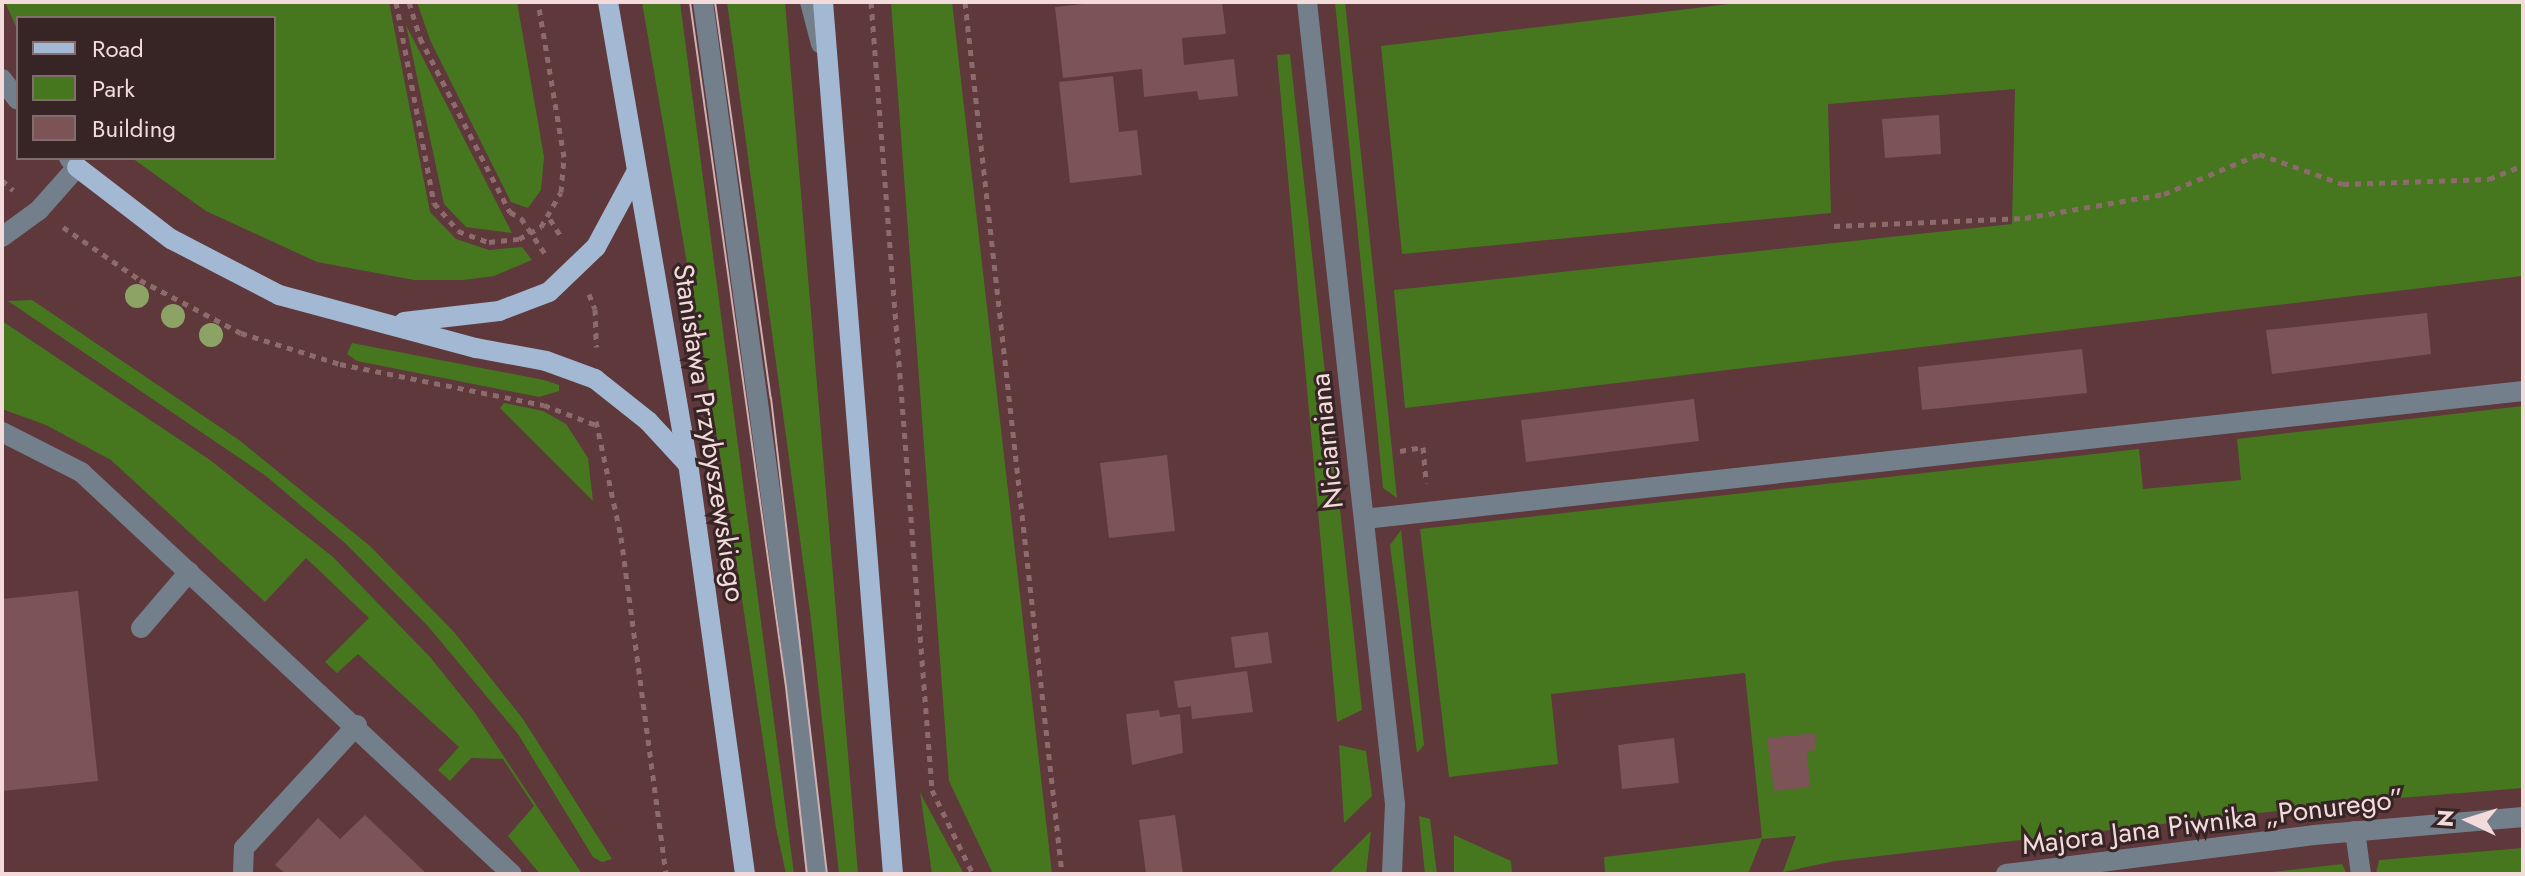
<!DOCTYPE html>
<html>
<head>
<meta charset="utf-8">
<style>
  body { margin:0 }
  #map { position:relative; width:2525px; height:876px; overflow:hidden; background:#5e383b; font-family:Jost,sans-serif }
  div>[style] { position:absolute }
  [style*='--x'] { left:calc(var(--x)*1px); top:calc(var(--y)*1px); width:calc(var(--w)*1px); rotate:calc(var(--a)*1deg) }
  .green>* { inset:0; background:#46771f }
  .building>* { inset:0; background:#7c5356 }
  .path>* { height:5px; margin-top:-2.5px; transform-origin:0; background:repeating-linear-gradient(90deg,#8d6b6d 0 6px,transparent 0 12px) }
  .minor>* { height:20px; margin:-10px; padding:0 10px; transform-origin:10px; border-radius:10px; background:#747f8c }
  .major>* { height:20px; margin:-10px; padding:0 10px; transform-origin:10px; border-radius:10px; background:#a2b8d3 }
  .tram>* { height:2px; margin:-1px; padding:0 1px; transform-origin:1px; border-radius:1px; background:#cdb1b3 }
  .trees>* { width:24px; height:24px; margin:-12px; border-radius:50%; background:#8da265 }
  span { translate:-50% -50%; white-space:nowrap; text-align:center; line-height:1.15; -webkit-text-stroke:6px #372526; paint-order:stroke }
  .street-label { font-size:28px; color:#f3dadb }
  .frame { position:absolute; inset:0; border:4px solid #f3dadb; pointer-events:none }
  .legend { position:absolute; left:16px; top:16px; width:260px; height:144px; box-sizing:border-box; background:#372526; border:2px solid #826d6e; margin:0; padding:10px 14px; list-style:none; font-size:24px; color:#f3dadb }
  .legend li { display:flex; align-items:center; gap:16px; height:40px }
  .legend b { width:40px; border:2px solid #826d6e }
  .north { position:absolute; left:2429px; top:780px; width:80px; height:80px; -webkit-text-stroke:6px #372526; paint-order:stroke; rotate:274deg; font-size:22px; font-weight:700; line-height:32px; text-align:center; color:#f3dadb }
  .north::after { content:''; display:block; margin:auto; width:28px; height:36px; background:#f3dadb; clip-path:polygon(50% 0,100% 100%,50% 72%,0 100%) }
</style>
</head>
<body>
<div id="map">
  <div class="green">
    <i style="clip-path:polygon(5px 2px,389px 2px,430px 212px,456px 239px,489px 250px,522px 247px,532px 260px,494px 276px,463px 280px,414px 280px,317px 262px,206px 211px,132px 158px,274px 158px,274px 18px,18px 18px,18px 31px)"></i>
    <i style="clip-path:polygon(417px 2px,517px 2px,544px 157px,541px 190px,528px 208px,511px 202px,430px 40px)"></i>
    <i style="clip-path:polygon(642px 2px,680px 2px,794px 874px,786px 874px,776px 828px,724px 478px)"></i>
    <i style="clip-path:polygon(727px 2px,785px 2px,858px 874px,839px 874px,811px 620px)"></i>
    <i style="clip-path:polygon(891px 2px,952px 2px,1052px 874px,993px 874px,949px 781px)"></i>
    <i style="clip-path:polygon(1335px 2px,1345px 2px,1397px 498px,1383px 488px)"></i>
    <i style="clip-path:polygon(1746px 2px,2523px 2px,2523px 276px,1405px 408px,1394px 290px,2012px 224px,2015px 89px,1828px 104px,1831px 213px,1402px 254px,1381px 46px)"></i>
    <i style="clip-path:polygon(406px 25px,512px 233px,466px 227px,444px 204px)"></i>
    <i style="clip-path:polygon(1290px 54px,1362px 710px,1337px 722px,1277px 55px)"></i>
    <i style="clip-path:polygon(32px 300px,239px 440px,370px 546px,454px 632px,523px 719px,612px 859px,602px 862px,593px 857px,518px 734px,427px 625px,345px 543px,266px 476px,8px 301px)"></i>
    <i style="clip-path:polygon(2px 321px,210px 460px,333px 557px,430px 657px,475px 713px,582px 874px,540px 874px,508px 836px,534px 806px,503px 759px,471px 758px,450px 781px,438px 770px,459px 747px,358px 654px,337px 673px,325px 662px,369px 618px,306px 558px,265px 602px,111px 460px,46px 425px,2px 409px)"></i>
    <i style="clip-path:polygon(352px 343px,544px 380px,559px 385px,559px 391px,539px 397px,357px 361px,347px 354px)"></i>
    <i style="clip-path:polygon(504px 403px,543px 411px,566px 424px,588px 458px,593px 501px,500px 408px)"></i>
    <i style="clip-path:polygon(2523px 406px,2523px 788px,2374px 800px,1835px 861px,1783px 872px,1796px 836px,1762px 839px,1748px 874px,1605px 874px,1604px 857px,1762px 838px,1745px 673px,1551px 694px,1558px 764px,1449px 777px,1420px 529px,2139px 449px,2143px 489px,2241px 480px,2237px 439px)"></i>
    <i style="clip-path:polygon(1401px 530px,1424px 745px,1417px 753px,1390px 545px)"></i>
    <i style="clip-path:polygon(1339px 745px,1366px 751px,1372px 796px,1344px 823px)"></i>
    <i style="clip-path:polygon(920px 792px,925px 802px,964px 874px,932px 874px)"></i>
    <i style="clip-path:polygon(1419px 816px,1430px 819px,1437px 874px,1425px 874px)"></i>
    <i style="clip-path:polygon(1371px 831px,1366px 874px,1328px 874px)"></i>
    <i style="clip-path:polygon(1454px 835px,1511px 861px,1512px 874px,1454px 874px)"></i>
    <i style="clip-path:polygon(2523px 848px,2523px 874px,2376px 874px,2379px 860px)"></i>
    <i style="clip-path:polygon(2342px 864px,2347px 874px,2255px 874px)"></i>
  </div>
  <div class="building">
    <i style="clip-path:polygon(1102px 2px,1222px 2px,1226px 34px,1182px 38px,1184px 65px,1234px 59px,1238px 96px,1199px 100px,1197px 91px,1144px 97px,1142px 69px,1063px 78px,1055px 7px)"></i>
    <i style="clip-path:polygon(1113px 76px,1119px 132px,1137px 130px,1142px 175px,1070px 183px,1059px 82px)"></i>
    <i style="clip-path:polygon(1939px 115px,1941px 154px,1885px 158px,1882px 119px)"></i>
    <i style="clip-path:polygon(2427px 313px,2431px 354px,2272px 374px,2266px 330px)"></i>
    <i style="clip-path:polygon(2082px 349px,2087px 393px,1922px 410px,1918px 367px)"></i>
    <i style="clip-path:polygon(1694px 399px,1699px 441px,1526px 462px,1521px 420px)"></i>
    <i style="clip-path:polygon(1167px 455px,1175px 531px,1109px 538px,1100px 463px)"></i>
    <i style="clip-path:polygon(78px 591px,98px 781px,2px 791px,2px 599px)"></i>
    <i style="clip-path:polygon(1268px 632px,1272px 663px,1235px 668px,1231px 637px)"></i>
    <i style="clip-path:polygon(1247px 671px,1253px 712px,1192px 719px,1191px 706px,1178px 708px,1174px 681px)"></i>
    <i style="clip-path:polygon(1159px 710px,1160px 717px,1180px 714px,1183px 753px,1132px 765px,1126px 714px)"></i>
    <i style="clip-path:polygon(1815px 733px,1816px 750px,1807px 751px,1810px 787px,1774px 791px,1767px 738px)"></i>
    <i style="clip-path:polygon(1674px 738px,1679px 783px,1622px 789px,1618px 745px)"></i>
    <i style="clip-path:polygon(365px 815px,427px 874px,286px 874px,275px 865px,318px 818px,340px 839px)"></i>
    <i style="clip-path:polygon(1175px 815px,1183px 874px,1146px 874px,1139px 820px)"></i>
  </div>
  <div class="path">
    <i style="--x:396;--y:2;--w:205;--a:79.3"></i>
    <i style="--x:434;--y:203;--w:37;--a:49"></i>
    <i style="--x:458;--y:231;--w:33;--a:20"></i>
    <i style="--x:489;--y:242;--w:30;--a:-6"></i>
    <i style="--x:519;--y:239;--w:25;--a:-29"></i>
    <i style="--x:541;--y:227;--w:40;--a:-60.3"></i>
    <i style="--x:561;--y:192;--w:35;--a:-85"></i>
    <i style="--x:564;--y:157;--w:157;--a:-99.5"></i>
    <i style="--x:409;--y:2;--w:38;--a:73"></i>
    <i style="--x:420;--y:38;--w:196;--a:62.7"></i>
    <i style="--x:510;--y:212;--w:13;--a:29"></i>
    <i style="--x:521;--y:218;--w:45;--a:56"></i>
    <i style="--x:871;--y:2;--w:790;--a:85.57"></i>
    <i style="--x:932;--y:790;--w:93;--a:64"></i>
    <i style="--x:965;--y:2;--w:877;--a:83.65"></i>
    <i style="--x:2;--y:180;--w:15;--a:42"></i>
    <i style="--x:550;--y:219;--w:22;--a:58"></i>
    <i style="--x:1834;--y:226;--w:191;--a:-2.4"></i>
    <i style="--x:2025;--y:218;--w:141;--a:-9.8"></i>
    <i style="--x:2164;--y:194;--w:103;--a:-22.8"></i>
    <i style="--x:2259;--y:154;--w:89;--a:19.7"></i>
    <i style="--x:2343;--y:184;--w:146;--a:-2"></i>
    <i style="--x:2489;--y:179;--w:37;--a:-22"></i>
    <i style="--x:63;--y:227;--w:93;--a:34.5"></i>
    <i style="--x:140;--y:280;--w:114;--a:27.7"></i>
    <i style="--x:241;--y:333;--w:104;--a:17.4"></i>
    <i style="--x:340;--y:364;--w:208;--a:11.4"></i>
    <i style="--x:544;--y:405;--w:56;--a:21"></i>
    <i style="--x:589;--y:294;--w:16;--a:68"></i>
    <i style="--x:595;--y:309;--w:38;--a:88"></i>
    <i style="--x:596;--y:421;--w:119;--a:77.8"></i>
    <i style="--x:621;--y:537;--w:340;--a:82.4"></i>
    <i style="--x:1400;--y:451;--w:23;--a:-10"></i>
    <i style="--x:1423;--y:447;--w:36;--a:85"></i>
  </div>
  <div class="minor">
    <i style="--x:703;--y:2;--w:647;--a:82.18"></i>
    <i style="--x:791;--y:643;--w:232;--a:83.8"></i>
    <i style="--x:810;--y:2;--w:43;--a:75.3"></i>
    <i style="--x:1307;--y:2;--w:807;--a:83.74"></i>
    <i style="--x:1395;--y:804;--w:70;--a:92.5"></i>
    <i style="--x:2;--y:79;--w:26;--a:53"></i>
    <i style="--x:2;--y:237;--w:46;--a:-36.1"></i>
    <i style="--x:39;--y:210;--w:57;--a:-48.5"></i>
    <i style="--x:77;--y:167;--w:12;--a:-132"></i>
    <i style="--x:2;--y:432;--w:89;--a:26.9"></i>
    <i style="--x:81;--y:472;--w:589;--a:43.01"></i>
    <i style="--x:1364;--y:519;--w:1166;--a:-6.3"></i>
    <i style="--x:141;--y:628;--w:74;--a:-49.4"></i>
    <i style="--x:2355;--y:831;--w:43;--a:82.1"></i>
    <i style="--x:243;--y:874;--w:26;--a:-88"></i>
    <i style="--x:244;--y:848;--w:167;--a:-47.4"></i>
    <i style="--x:2006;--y:874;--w:310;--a:-7.2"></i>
    <i style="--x:2314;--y:835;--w:210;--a:-4.9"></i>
  </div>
  <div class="major">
    <i style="--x:608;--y:2;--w:468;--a:80.2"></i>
    <i style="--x:688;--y:463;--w:415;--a:82.1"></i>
    <i style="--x:823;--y:2;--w:875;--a:85.41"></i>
    <i style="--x:77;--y:167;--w:118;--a:37.5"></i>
    <i style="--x:171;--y:239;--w:122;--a:27.4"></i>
    <i style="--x:279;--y:295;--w:204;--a:15.1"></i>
    <i style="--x:476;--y:348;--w:71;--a:10.5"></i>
    <i style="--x:546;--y:361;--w:52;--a:20.2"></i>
    <i style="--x:595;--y:379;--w:68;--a:38.4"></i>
    <i style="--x:648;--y:421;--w:56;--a:47.2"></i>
    <i style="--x:404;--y:322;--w:96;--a:-6.6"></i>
    <i style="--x:499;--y:311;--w:53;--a:-20.8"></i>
    <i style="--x:549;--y:292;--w:65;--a:-43.8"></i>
    <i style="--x:596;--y:247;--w:86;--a:-61.7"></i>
  </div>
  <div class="tram">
    <i style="--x:690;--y:2;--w:692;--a:82.02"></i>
    <i style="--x:786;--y:687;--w:188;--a:83.6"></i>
    <i style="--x:715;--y:2;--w:400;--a:82"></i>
    <i style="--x:771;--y:398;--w:479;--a:83.3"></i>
  </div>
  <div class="trees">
    <i style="left:137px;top:296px"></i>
    <i style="left:173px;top:316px"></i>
    <i style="left:211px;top:335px"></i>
  </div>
  <div class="street-label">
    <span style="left:709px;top:433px;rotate:81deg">Stanisława Przybyszewskiego</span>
    <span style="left:1327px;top:441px;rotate:-96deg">Niciarniana</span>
    <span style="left:2213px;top:822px;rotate:-7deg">Majora Jana Piwnika „Ponurego”</span>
  </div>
  <div class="frame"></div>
  <ul class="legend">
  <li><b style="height:10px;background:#a2b8d3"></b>Road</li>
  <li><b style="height:22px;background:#46771f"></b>Park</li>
  <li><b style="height:22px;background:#7c5356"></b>Building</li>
  </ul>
  <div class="north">N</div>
</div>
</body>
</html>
